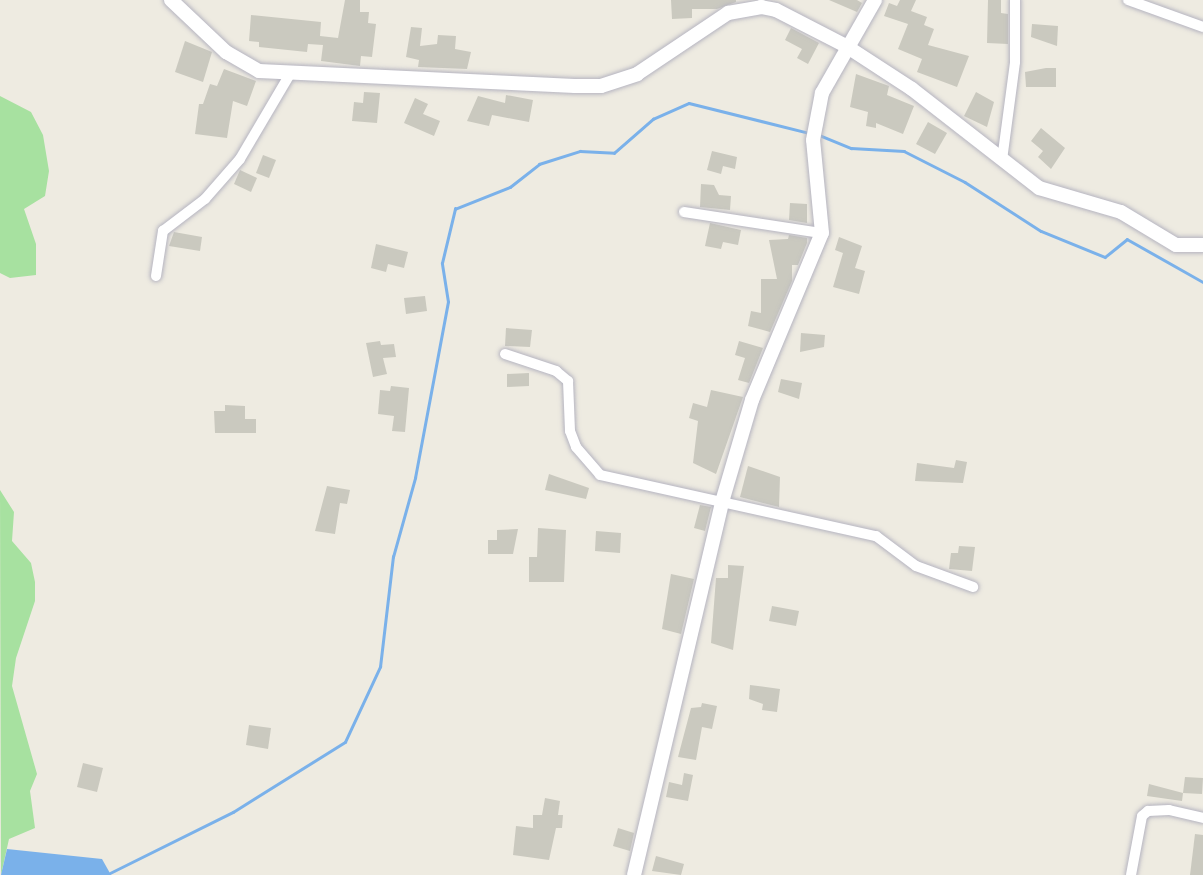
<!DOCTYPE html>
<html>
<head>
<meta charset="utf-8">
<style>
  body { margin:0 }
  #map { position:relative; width:1203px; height:875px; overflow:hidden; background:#eeebe1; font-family:"Asap Condensed",sans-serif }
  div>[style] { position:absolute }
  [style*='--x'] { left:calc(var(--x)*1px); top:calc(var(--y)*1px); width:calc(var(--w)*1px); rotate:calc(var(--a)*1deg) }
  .green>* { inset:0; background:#a7e1a0 }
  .water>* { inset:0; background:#7ab1ea }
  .stream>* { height:2.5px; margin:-1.25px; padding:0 1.25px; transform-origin:1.25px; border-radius:1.25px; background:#7ab1ea }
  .building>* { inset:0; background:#cac9bf }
  .roads { filter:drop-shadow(0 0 2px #b5b4c0) drop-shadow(0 0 2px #b5b4c0) }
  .street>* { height:10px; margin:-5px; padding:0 5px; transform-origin:5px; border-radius:5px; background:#fff }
  .secondary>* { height:14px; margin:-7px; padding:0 7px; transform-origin:7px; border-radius:7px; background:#fff }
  span { translate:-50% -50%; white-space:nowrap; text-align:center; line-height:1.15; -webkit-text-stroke:6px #fff; paint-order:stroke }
</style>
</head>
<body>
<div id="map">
  <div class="green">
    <i style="clip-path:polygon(0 96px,31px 112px,43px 135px,49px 171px,45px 196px,24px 209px,36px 244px,36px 275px,10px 278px,0 273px)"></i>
    <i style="clip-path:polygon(0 490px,14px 512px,12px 541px,31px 563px,35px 582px,35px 601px,16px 658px,12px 686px,37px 774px,30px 791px,35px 828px,9px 839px,1px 875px)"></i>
  </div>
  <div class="water">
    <i style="clip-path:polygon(7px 849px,102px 859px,111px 875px,1px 875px)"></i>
  </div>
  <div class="stream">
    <i style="--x:819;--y:135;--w:35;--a:22"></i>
    <i style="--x:851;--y:148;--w:53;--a:3.2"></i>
    <i style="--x:904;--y:151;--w:68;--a:26.9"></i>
    <i style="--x:965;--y:182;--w:90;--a:32.8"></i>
    <i style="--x:1041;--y:231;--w:69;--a:22.1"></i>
    <i style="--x:1105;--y:257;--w:28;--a:-39"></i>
    <i style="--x:1127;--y:239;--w:87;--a:29.5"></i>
    <i style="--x:110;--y:873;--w:137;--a:-26.4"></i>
    <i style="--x:233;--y:812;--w:132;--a:-32"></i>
    <i style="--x:345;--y:742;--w:83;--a:-65"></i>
    <i style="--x:380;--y:667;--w:111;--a:-83.3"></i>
    <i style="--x:393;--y:557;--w:82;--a:-74.4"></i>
    <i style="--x:415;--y:478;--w:179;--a:-79.4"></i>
    <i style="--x:448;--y:302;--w:39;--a:-99"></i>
    <i style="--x:442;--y:263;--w:56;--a:-76.5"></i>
    <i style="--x:455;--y:209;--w:59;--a:-21.8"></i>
    <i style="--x:510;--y:187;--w:37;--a:-38"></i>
    <i style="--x:539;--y:164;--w:43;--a:-17.6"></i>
    <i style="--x:580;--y:151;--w:34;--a:3"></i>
    <i style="--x:614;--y:153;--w:52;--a:-41.1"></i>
    <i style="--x:653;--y:119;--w:39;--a:-24"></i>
    <i style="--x:689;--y:103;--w:124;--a:14"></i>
  </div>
  <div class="building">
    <i style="clip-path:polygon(345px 0,360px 0,360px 12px,369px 12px,368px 23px,376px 24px,372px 57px,361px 56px,360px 66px,321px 61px,323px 45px,308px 44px,307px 52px,259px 47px,259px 42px,249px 41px,251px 15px,321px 22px,320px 36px,338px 38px)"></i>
    <i style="clip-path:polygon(671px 0,736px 0,736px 2px,717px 9px,692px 9px,692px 18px,672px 19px)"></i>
    <i style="clip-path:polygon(829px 0,857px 0,862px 3px,857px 12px)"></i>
    <i style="clip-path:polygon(900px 0,916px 0,911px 11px,927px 17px,924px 25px,934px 29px,928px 45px,969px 56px,957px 87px,917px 72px,922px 59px,898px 49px,908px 24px,884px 16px,889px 3px,897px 6px)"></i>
    <i style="clip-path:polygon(988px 0,1001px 0,1001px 13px,1008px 14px,1008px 44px,987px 43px)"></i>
    <i style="clip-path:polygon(1032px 24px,1058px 26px,1057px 46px,1031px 37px)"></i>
    <i style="clip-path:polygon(411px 27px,422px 28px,420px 46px,437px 44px,438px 35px,456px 36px,455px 49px,471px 52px,467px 69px,418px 67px,419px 60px,406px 57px)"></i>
    <i style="clip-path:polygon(791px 28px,819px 43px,808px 64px,797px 58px,802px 49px,785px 40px)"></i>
    <i style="clip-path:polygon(185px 41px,212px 52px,203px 82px,175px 72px)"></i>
    <i style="clip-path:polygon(1046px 68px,1056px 68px,1056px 87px,1026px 87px,1025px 72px)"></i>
    <i style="clip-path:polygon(224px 69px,256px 81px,247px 106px,233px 101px,227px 138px,195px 134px,199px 104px,203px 104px,210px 84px,217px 86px)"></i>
    <i style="clip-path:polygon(856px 74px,889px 86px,887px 95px,914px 106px,903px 134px,876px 123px,876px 128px,866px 126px,868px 112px,850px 107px)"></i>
    <i style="clip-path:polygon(364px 92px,380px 93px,377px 123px,352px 121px,354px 102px,363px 103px)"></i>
    <i style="clip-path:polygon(976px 92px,994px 102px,987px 127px,964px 116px)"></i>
    <i style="clip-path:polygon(506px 95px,533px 100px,529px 122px,492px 115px,489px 126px,467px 121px,478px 96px,505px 103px)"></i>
    <i style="clip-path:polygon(415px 98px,428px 104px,423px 114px,440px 121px,434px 136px,404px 123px)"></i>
    <i style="clip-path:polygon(928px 122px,947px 133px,935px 154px,916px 144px)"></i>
    <i style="clip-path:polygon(1041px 128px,1065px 148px,1051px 169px,1038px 157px,1043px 151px,1031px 141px)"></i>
    <i style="clip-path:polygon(712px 151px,737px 157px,735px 169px,723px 166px,721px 174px,707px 170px)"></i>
    <i style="clip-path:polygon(263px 155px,276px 160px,269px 178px,256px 173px)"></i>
    <i style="clip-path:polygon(240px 170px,257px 178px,251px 192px,234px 184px)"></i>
    <i style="clip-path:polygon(701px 184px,714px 185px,719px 195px,731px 196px,730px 210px,700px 207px)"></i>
    <i style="clip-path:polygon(790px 203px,807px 204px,807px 223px,789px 220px)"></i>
    <i style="clip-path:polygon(710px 223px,741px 230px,738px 245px,723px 242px,721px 249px,705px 246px)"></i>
    <i style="clip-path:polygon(174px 232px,202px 237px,200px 251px,169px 246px)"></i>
    <i style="clip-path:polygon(789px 235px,807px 238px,807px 243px,798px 265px,792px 265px,792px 281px,770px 332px,748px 326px,751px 311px,761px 313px,761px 279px,777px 279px,769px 240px,788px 239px)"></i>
    <i style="clip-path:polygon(839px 237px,862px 246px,855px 268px,865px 271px,859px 294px,833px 287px,843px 253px,835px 250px)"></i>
    <i style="clip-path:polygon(376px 244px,408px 252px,404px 268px,388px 264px,386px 272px,371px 268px)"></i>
    <i style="clip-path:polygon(425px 296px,427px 311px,406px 314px,404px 298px)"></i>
    <i style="clip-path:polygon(506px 328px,532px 330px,530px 347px,505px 346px)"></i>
    <i style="clip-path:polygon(801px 333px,825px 335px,824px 347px,800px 352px)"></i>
    <i style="clip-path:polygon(380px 341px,381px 345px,394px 344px,396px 357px,383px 358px,387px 374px,373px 377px,366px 343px)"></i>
    <i style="clip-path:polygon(739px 341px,763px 348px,749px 383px,738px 380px,745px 358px,735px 355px)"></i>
    <i style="clip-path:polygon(529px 373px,529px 386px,507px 387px,507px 374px)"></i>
    <i style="clip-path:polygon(781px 379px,802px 383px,799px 399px,778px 392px)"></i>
    <i style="clip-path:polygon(391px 386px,409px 388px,405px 432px,392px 431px,394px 416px,378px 414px,380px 390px,390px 391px)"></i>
    <i style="clip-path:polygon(711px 390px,743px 397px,716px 474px,693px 463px,698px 421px,689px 418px,693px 403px,707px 407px)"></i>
    <i style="clip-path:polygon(225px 405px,245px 406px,245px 419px,256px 419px,256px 433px,215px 433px,214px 411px,225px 411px)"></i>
    <i style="clip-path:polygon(956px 460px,967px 462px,963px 483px,915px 481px,917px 463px,954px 468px)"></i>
    <i style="clip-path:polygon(748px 466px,780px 477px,779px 507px,740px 497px)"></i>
    <i style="clip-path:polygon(549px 474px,589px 488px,586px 499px,545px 490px)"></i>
    <i style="clip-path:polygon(327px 486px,350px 490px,347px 504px,340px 503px,335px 534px,315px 531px)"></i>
    <i style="clip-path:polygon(700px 505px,711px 507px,705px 531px,694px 528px)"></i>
    <i style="clip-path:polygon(538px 528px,566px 530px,564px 582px,529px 582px,529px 557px,537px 557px)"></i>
    <i style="clip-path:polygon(518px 529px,513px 554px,488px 554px,488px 540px,497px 540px,497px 530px)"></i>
    <i style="clip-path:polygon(596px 531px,621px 533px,620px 553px,595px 551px)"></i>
    <i style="clip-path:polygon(959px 546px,975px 547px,972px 571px,949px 569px,951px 553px,958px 553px)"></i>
    <i style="clip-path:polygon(728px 565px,744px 566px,733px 650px,711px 643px,716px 578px,728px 578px)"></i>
    <i style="clip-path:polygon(671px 574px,694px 579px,681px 634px,662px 629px)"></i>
    <i style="clip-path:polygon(772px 606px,799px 611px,796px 626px,769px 621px)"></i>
    <i style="clip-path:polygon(750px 685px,780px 689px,777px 712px,762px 710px,763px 704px,749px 699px)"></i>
    <i style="clip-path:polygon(702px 703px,717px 706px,712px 729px,702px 727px,696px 760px,678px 757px,691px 708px,701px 707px)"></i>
    <i style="clip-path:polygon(249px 725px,271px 728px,268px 749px,246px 745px)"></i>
    <i style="clip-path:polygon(83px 763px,103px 768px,97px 792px,77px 787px)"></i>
    <i style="clip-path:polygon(684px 773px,693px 775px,688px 801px,666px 797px,669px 782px,682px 785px)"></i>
    <i style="clip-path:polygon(1185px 777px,1203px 778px,1202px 794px,1183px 793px)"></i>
    <i style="clip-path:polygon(1149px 784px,1183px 793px,1182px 801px,1147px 796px)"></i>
    <i style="clip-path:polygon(545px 798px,560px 801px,558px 815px,563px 815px,562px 828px,556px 828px,549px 860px,513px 855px,516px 826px,533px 828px,533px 815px,542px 815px)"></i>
    <i style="clip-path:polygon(618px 828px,634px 833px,630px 851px,613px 846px)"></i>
    <i style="clip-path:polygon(1195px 834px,1203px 835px,1203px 875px,1190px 875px)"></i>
    <i style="clip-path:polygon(656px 856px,684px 864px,681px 875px,652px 871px)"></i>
  </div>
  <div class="roads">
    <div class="street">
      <i style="--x:1128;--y:0;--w:80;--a:19.8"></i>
      <i style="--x:1002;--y:160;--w:99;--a:-82.4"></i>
      <i style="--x:1015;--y:62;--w:62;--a:-90"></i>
      <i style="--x:684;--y:212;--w:140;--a:8.7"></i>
      <i style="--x:156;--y:276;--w:46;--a:-81.2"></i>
      <i style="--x:163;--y:231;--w:53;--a:-37.3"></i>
      <i style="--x:205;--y:199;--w:53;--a:-48.8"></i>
      <i style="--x:240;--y:159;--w:99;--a:-59.5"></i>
      <i style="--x:505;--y:354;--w:54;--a:18.4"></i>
      <i style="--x:556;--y:371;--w:16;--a:40"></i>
      <i style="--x:568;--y:381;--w:50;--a:87.7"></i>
      <i style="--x:570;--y:431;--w:17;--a:69"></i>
      <i style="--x:576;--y:447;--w:37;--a:49"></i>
      <i style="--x:600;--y:475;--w:283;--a:12.5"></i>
      <i style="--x:876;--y:536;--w:50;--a:36.9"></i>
      <i style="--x:916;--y:566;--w:61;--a:20.2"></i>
      <i style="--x:1131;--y:875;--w:60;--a:-79.4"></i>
      <i style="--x:1142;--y:816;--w:8;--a:-40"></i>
      <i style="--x:1148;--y:811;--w:21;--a:-3"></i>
      <i style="--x:1169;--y:810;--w:35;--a:13"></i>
    </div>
    <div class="secondary">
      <i style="--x:171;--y:0;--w:76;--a:43.4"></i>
      <i style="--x:226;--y:52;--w:38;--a:30"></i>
      <i style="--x:259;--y:71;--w:316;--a:2.7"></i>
      <i style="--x:575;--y:86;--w:26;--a:0"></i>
      <i style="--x:601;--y:86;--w:38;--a:-18"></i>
      <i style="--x:637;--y:74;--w:110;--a:-33.8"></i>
      <i style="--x:728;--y:13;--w:34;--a:-10"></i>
      <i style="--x:761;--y:7;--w:15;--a:11"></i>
      <i style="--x:776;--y:10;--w:79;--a:27.2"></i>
      <i style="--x:846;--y:46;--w:79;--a:33.1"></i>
      <i style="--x:912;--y:89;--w:161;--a:37.9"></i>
      <i style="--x:1039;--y:188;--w:85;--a:16.3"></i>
      <i style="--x:1121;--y:212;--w:64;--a:31"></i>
      <i style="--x:1176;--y:245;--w:27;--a:0"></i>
      <i style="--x:634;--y:875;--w:383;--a:-76.7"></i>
      <i style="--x:722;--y:502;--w:106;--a:-73.6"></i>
      <i style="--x:752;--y:400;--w:181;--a:-67.3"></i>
      <i style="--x:822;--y:233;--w:93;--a:-95.5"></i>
      <i style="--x:813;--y:140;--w:48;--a:-79.2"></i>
      <i style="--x:822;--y:93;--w:107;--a:-60.3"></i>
    </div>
  </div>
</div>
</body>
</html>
